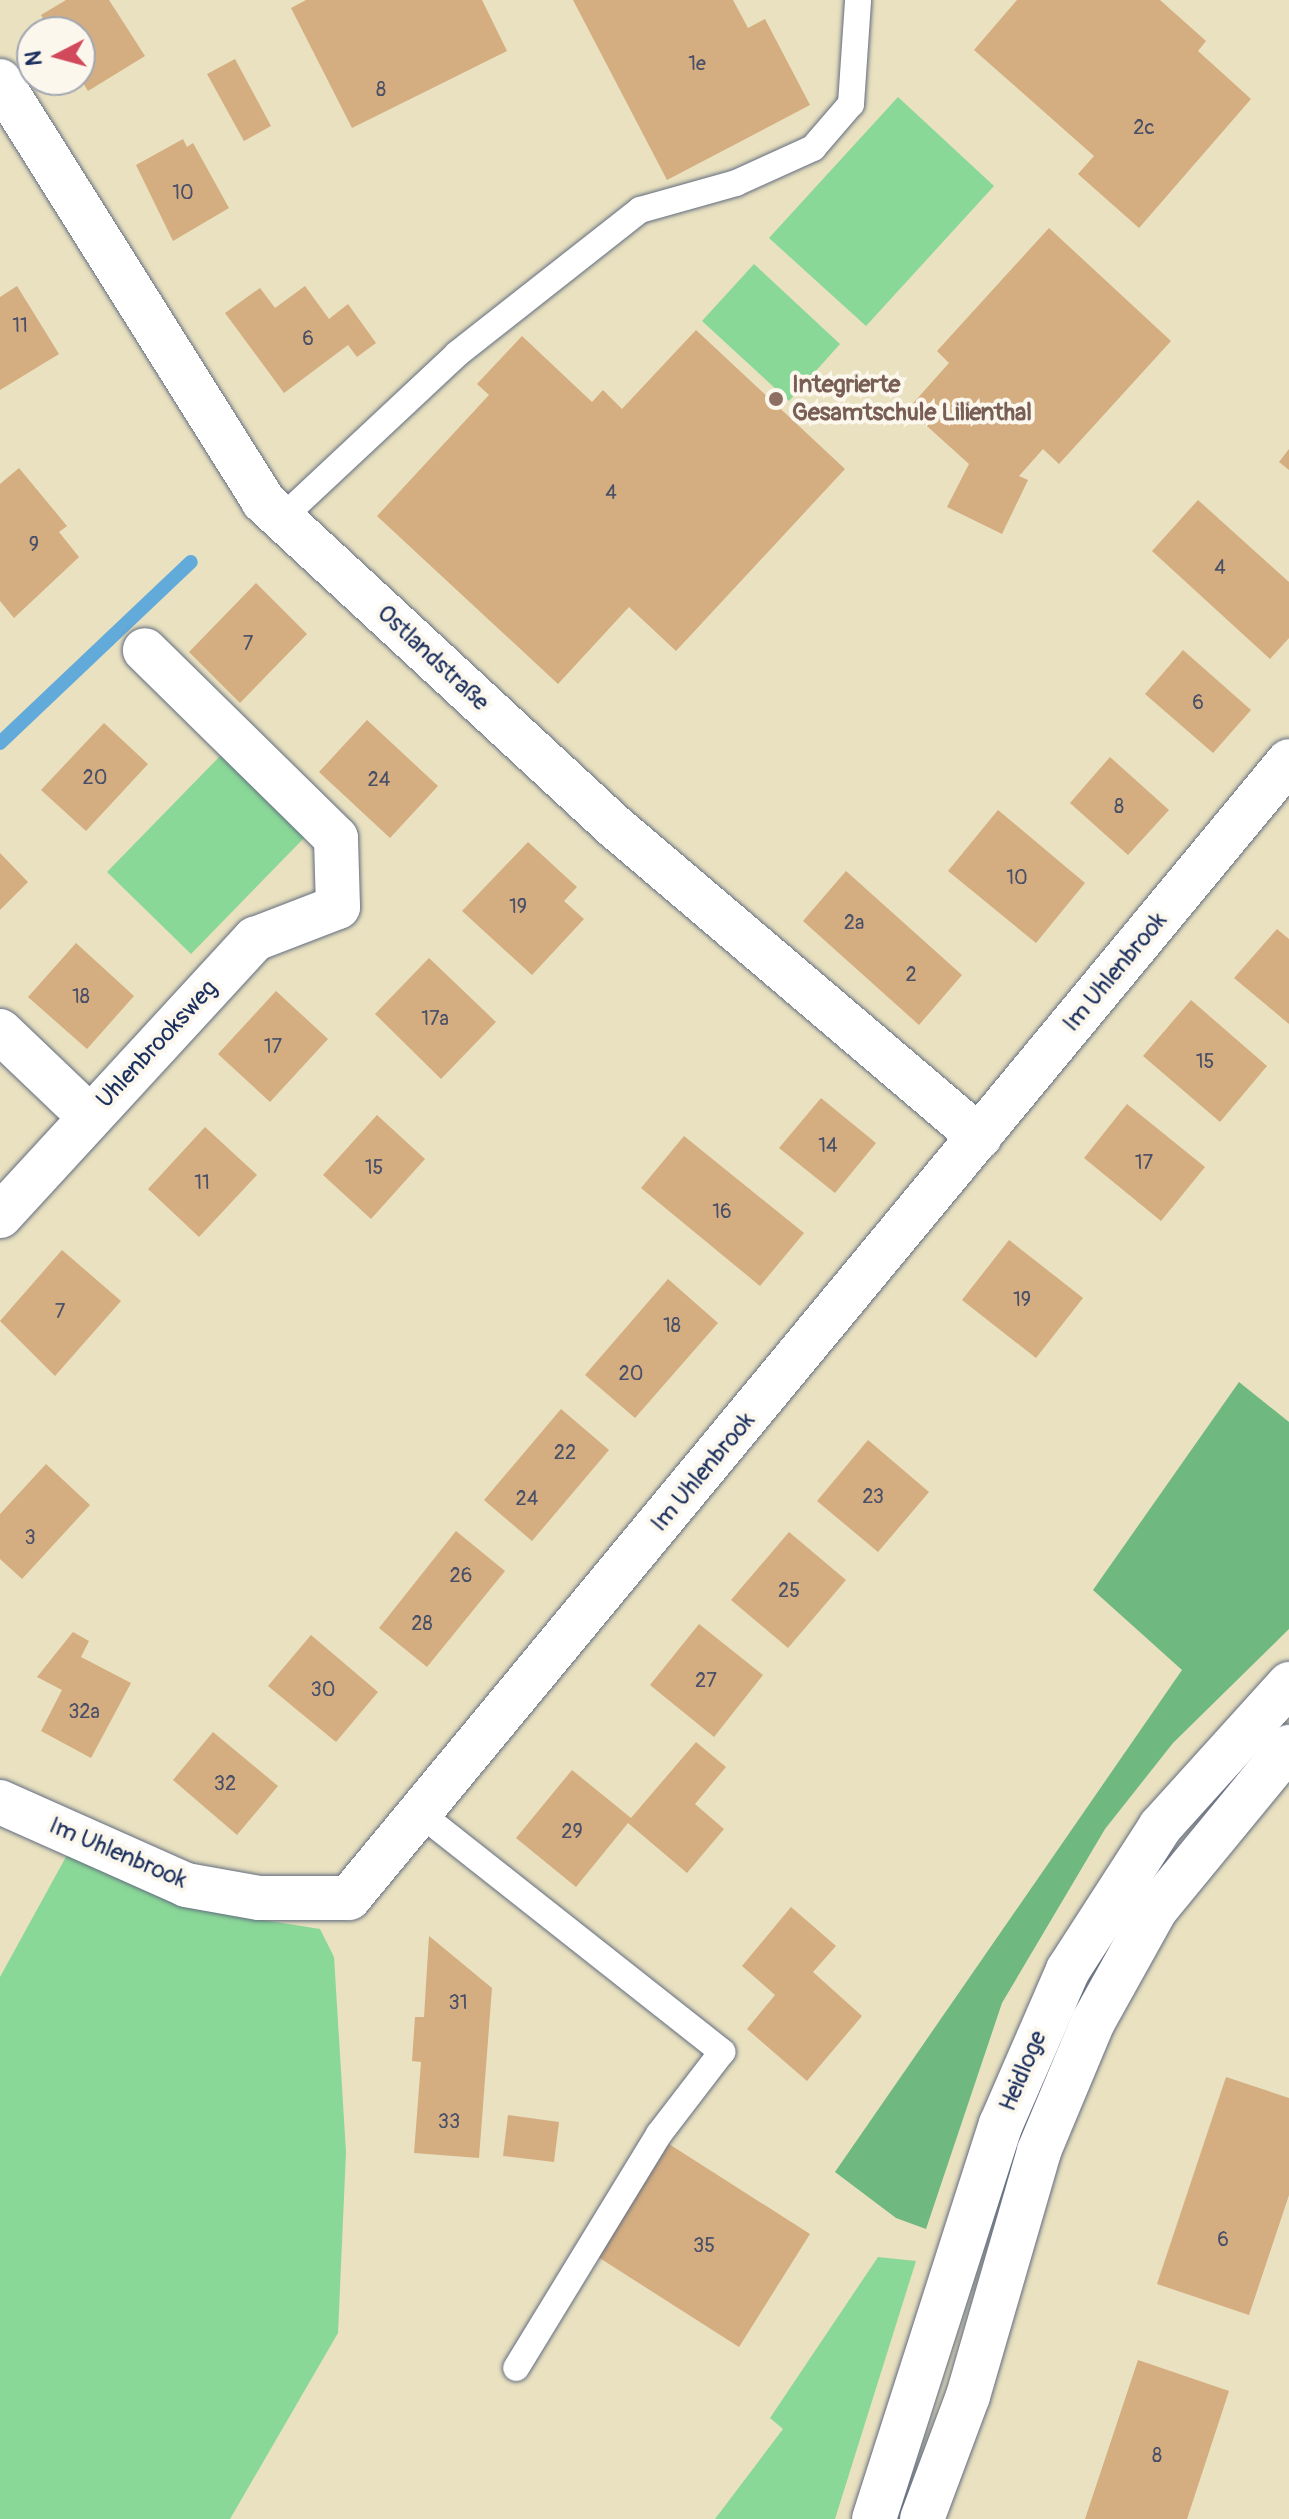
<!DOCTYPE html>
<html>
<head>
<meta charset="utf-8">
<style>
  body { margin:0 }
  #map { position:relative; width:1289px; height:2519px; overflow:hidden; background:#e9e1bf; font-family:Pangolin,sans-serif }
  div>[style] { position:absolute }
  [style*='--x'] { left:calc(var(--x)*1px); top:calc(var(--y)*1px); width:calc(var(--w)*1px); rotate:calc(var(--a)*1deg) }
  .green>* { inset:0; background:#8ad897 }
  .forest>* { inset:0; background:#6fb880 }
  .stream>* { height:14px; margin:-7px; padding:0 7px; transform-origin:7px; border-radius:7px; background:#62aad9 }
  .building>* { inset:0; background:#d4ae81 }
  .roads { filter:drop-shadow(0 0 2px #636d80) drop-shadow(0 0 2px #636d80) }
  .service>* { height:26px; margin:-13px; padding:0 13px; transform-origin:13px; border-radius:13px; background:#fff }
  .minor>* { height:44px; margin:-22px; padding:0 22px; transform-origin:22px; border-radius:22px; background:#fff }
  .dots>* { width:22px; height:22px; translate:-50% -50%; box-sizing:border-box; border:4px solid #fbf7ec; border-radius:50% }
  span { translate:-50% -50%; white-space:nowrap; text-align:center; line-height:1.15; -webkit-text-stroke:8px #fbf7ec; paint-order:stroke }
  .number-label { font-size:20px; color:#494f67 }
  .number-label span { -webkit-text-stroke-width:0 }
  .education-label { font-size:24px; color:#785e54; font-weight:700 }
  .left { translate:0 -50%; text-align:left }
  .street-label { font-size:24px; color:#1b2f5e }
  .north { position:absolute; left:16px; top:16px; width:80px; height:80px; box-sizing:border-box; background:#fbf7ec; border:2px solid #a1a7b3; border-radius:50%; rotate:264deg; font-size:22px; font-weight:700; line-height:32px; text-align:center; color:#1b2f5e }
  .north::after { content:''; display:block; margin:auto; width:28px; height:36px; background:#d1495b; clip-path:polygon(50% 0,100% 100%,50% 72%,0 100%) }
</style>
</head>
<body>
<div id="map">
  <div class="green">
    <i style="clip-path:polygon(898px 97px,994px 186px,866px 326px,769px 238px)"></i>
    <i style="clip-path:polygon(754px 264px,840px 344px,789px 401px,702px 321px)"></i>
    <i style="clip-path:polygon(223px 753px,307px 835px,191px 954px,107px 872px)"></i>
    <i style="clip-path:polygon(67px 1855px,195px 1909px,320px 1929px,334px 1957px,346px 2152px,338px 2333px,230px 2519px,0 2519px,0 1977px)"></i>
    <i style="clip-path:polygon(878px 2257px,916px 2261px,835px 2519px,715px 2519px,783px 2429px,770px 2418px)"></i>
  </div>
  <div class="forest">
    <i style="clip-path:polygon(1239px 1382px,1289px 1422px,1289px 1629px,1173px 1743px,1105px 1829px,1002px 2003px,926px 2229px,896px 2218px,835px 2172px,1182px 1670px,1093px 1590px)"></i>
  </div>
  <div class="stream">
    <i style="--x:0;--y:743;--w:263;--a:-43.5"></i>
  </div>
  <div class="building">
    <i style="clip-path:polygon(66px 0,109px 0,145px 56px,88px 91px,80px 78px,80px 32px,51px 32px,41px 15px)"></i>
    <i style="clip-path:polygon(306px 0,482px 0,507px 51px,352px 128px,291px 8px)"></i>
    <i style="clip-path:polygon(573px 0,733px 0,748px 28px,765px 19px,810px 105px,667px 180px)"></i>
    <i style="clip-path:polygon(1017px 0,1160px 0,1206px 41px,1198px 51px,1251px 99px,1139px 228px,1078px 174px,1094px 156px,974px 50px)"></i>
    <i style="clip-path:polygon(235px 59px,271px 126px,244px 141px,207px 74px)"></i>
    <i style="clip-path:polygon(183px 139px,187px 147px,193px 143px,229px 208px,173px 241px,136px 165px)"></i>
    <i style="clip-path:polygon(1049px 228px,1171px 341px,1059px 464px,1043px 449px,1019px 476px,1028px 480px,1002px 534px,947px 507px,969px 464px,908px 409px,949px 363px,937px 351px)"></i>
    <i style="clip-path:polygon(17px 286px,59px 354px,0 390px,0 297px)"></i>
    <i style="clip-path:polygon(305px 286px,329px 319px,348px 304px,376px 343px,357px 357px,348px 345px,284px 393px,225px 313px,260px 288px,275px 308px)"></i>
    <i style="clip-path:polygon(696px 330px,845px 469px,676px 651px,629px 607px,558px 684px,377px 516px,489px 395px,477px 384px,522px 336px,592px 402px,603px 390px,622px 409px)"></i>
    <i style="clip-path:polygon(1289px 449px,1289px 470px,1279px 462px)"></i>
    <i style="clip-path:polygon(19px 468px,67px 526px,59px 532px,79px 557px,14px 618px,0 601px,0 484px)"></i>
    <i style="clip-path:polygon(1198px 500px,1289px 582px,1289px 638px,1270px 659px,1152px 551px)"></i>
    <i style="clip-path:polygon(256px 583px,307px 634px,240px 703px,189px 652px)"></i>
    <i style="clip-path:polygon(1183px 650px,1251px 710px,1213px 753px,1145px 694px)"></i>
    <i style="clip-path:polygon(367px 720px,438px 786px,390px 838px,319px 772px)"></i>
    <i style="clip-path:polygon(104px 723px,148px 764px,86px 831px,41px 790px)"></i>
    <i style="clip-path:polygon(1110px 757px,1169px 810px,1128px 855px,1070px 803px)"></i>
    <i style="clip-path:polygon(998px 810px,1085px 883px,1036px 943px,948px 871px)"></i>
    <i style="clip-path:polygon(528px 842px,577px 887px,564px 901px,584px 919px,532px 975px,462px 911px)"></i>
    <i style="clip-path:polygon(0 853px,28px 882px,0 910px)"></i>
    <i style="clip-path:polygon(846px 871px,962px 975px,919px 1025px,803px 921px)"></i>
    <i style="clip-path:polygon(1277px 929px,1289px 939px,1289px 1024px,1234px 978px)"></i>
    <i style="clip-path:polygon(76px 943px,134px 996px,87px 1049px,28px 997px)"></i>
    <i style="clip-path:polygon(429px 958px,496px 1022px,441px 1079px,375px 1014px)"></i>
    <i style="clip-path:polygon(276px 991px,328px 1039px,270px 1102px,218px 1054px)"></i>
    <i style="clip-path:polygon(1191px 1000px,1267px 1066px,1220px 1122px,1143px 1056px)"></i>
    <i style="clip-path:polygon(821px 1098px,876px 1143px,835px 1193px,779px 1148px)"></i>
    <i style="clip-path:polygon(1127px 1104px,1205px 1167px,1161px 1221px,1084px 1158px)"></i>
    <i style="clip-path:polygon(377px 1115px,425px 1159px,371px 1219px,323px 1175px)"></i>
    <i style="clip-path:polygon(205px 1127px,257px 1175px,199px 1237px,148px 1189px)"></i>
    <i style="clip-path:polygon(684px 1136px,804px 1233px,760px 1286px,641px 1188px)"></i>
    <i style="clip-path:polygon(1009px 1240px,1083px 1298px,1036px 1358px,962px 1300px)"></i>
    <i style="clip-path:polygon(62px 1250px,121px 1301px,55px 1376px,0 1321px)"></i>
    <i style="clip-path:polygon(668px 1279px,718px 1323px,635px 1418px,585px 1375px)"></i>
    <i style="clip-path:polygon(561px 1409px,609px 1450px,532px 1541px,484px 1500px)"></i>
    <i style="clip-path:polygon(868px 1440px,929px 1492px,878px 1552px,817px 1501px)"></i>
    <i style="clip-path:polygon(46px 1464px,90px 1505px,22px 1579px,0 1559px,0 1514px)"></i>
    <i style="clip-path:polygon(456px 1531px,505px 1571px,427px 1667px,379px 1628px)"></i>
    <i style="clip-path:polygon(789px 1532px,846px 1580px,788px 1648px,731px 1600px)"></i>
    <i style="clip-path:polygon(699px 1624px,763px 1675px,714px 1737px,650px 1685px)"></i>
    <i style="clip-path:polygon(73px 1632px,89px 1641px,81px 1657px,131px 1683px,91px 1758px,41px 1731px,62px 1690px,37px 1677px)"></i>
    <i style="clip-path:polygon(311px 1635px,378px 1692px,336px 1742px,268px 1686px)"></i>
    <i style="clip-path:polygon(213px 1732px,278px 1786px,237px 1835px,173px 1780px)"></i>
    <i style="clip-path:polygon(696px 1742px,726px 1767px,695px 1804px,724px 1829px,687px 1873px,628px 1823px,576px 1887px,516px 1838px,572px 1770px,631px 1818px)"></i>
    <i style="clip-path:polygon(791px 1907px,836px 1946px,813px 1972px,862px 2016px,807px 2081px,747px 2029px,775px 1995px,742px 1966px)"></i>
    <i style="clip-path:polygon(429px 1936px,492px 1988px,479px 2158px,414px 2153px,421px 2062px,412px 2061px,415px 2017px,424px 2017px)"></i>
    <i style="clip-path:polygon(1226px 2077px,1289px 2098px,1289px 2195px,1249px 2315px,1157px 2284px)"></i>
    <i style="clip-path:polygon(508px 2115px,559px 2122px,554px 2162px,503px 2156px)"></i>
    <i style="clip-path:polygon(669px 2144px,810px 2234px,739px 2347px,598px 2257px)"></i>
    <i style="clip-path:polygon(1138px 2360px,1229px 2391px,1187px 2519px,1085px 2519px)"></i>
  </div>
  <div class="roads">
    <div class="service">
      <i style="--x:282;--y:518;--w:240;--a:-43.1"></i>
      <i style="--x:457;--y:354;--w:233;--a:-38.2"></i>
      <i style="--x:640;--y:210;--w:100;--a:-15.7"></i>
      <i style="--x:736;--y:183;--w:85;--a:-24.4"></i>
      <i style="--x:813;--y:148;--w:58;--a:-49.2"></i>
      <i style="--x:851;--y:104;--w:104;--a:-86.1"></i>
      <i style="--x:421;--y:1814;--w:384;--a:38.3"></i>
      <i style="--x:722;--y:2052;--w:103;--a:127.5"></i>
      <i style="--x:659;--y:2134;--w:274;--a:121.4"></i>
    </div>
    <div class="minor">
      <i style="--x:0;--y:81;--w:496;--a:57.9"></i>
      <i style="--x:263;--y:501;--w:478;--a:42.8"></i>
      <i style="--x:614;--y:826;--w:480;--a:40.4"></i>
      <i style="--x:0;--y:1031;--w:123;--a:43.7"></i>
      <i style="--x:0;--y:1216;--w:377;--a:-47.4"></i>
      <i style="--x:255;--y:939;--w:89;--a:-21.1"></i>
      <i style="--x:338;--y:907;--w:69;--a:-91.7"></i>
      <i style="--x:336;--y:838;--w:268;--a:-135.5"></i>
      <i style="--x:0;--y:1802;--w:204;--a:24"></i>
      <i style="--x:186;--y:1885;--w:74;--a:10.1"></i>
      <i style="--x:259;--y:1898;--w:90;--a:0"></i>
      <i style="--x:349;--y:1898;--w:1475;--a:-50.42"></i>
      <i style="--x:874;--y:2519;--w:415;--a:-72.2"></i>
      <i style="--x:1001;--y:2124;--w:168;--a:-66.5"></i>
      <i style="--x:1068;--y:1970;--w:170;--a:-57.2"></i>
      <i style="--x:1160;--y:1827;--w:193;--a:-47.9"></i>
      <i style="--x:922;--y:2519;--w:131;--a:-69.5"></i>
      <i style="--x:968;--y:2396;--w:255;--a:-73.8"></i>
      <i style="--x:1039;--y:2151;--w:140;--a:-67.3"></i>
      <i style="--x:1093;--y:2022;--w:129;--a:-60.9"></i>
      <i style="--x:1156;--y:1909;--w:210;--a:-50.6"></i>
    </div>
  </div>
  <div class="dots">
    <i style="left:776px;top:399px;background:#8d6e63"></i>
  </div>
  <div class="number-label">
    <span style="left:697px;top:63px">1e</span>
    <span style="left:381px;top:89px">8</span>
    <span style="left:1144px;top:127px">2c</span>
    <span style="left:183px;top:192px">10</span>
    <span style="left:20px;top:325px">11</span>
    <span style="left:308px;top:338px">6</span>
    <span style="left:611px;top:492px">4</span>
    <span style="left:34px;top:544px">9</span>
    <span style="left:1220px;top:567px">4</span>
    <span style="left:248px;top:643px">7</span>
    <span style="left:1198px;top:702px">6</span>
    <span style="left:95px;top:777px">20</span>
    <span style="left:379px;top:779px">24</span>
    <span style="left:1119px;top:806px">8</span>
    <span style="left:1017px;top:877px">10</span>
    <span style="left:518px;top:906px">19</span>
    <span style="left:854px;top:922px">2a</span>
    <span style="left:911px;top:974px">2</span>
    <span style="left:81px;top:996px">18</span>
    <span style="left:435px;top:1018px">17a</span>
    <span style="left:273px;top:1046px">17</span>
    <span style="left:1205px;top:1061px">15</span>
    <span style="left:828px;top:1145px">14</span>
    <span style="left:1144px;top:1162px">17</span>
    <span style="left:374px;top:1167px">15</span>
    <span style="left:202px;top:1182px">11</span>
    <span style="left:722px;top:1211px">16</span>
    <span style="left:1022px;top:1299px">19</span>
    <span style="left:60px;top:1311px">7</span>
    <span style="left:672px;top:1325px">18</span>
    <span style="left:631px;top:1373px">20</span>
    <span style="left:565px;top:1452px">22</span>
    <span style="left:873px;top:1496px">23</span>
    <span style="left:527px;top:1498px">24</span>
    <span style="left:30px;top:1537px">3</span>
    <span style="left:461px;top:1575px">26</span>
    <span style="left:789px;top:1590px">25</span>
    <span style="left:422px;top:1623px">28</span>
    <span style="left:706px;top:1680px">27</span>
    <span style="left:323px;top:1689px">30</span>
    <span style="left:84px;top:1711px">32a</span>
    <span style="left:225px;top:1783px">32</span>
    <span style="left:572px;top:1831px">29</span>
    <span style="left:458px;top:2002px">31</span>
    <span style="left:449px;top:2121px">33</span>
    <span style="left:1223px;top:2239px">6</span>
    <span style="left:704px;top:2245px">35</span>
    <span style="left:1157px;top:2455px">8</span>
  </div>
  <div class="education-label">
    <span class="left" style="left:792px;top:399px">Integrierte<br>Gesamtschule Lilienthal</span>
  </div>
  <div class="street-label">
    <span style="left:433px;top:658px;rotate:43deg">Ostlandstraße</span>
    <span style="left:1115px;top:972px;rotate:-50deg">Im Uhlenbrook</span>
    <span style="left:157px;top:1044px;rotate:-47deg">Uhlenbrooksweg</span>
    <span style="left:703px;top:1472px;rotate:-50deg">Im Uhlenbrook</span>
    <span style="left:118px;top:1853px;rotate:23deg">Im Uhlenbrook</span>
    <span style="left:1023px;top:2071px;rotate:-67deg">Heidloge</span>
  </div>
  <div class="north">N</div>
</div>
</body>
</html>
